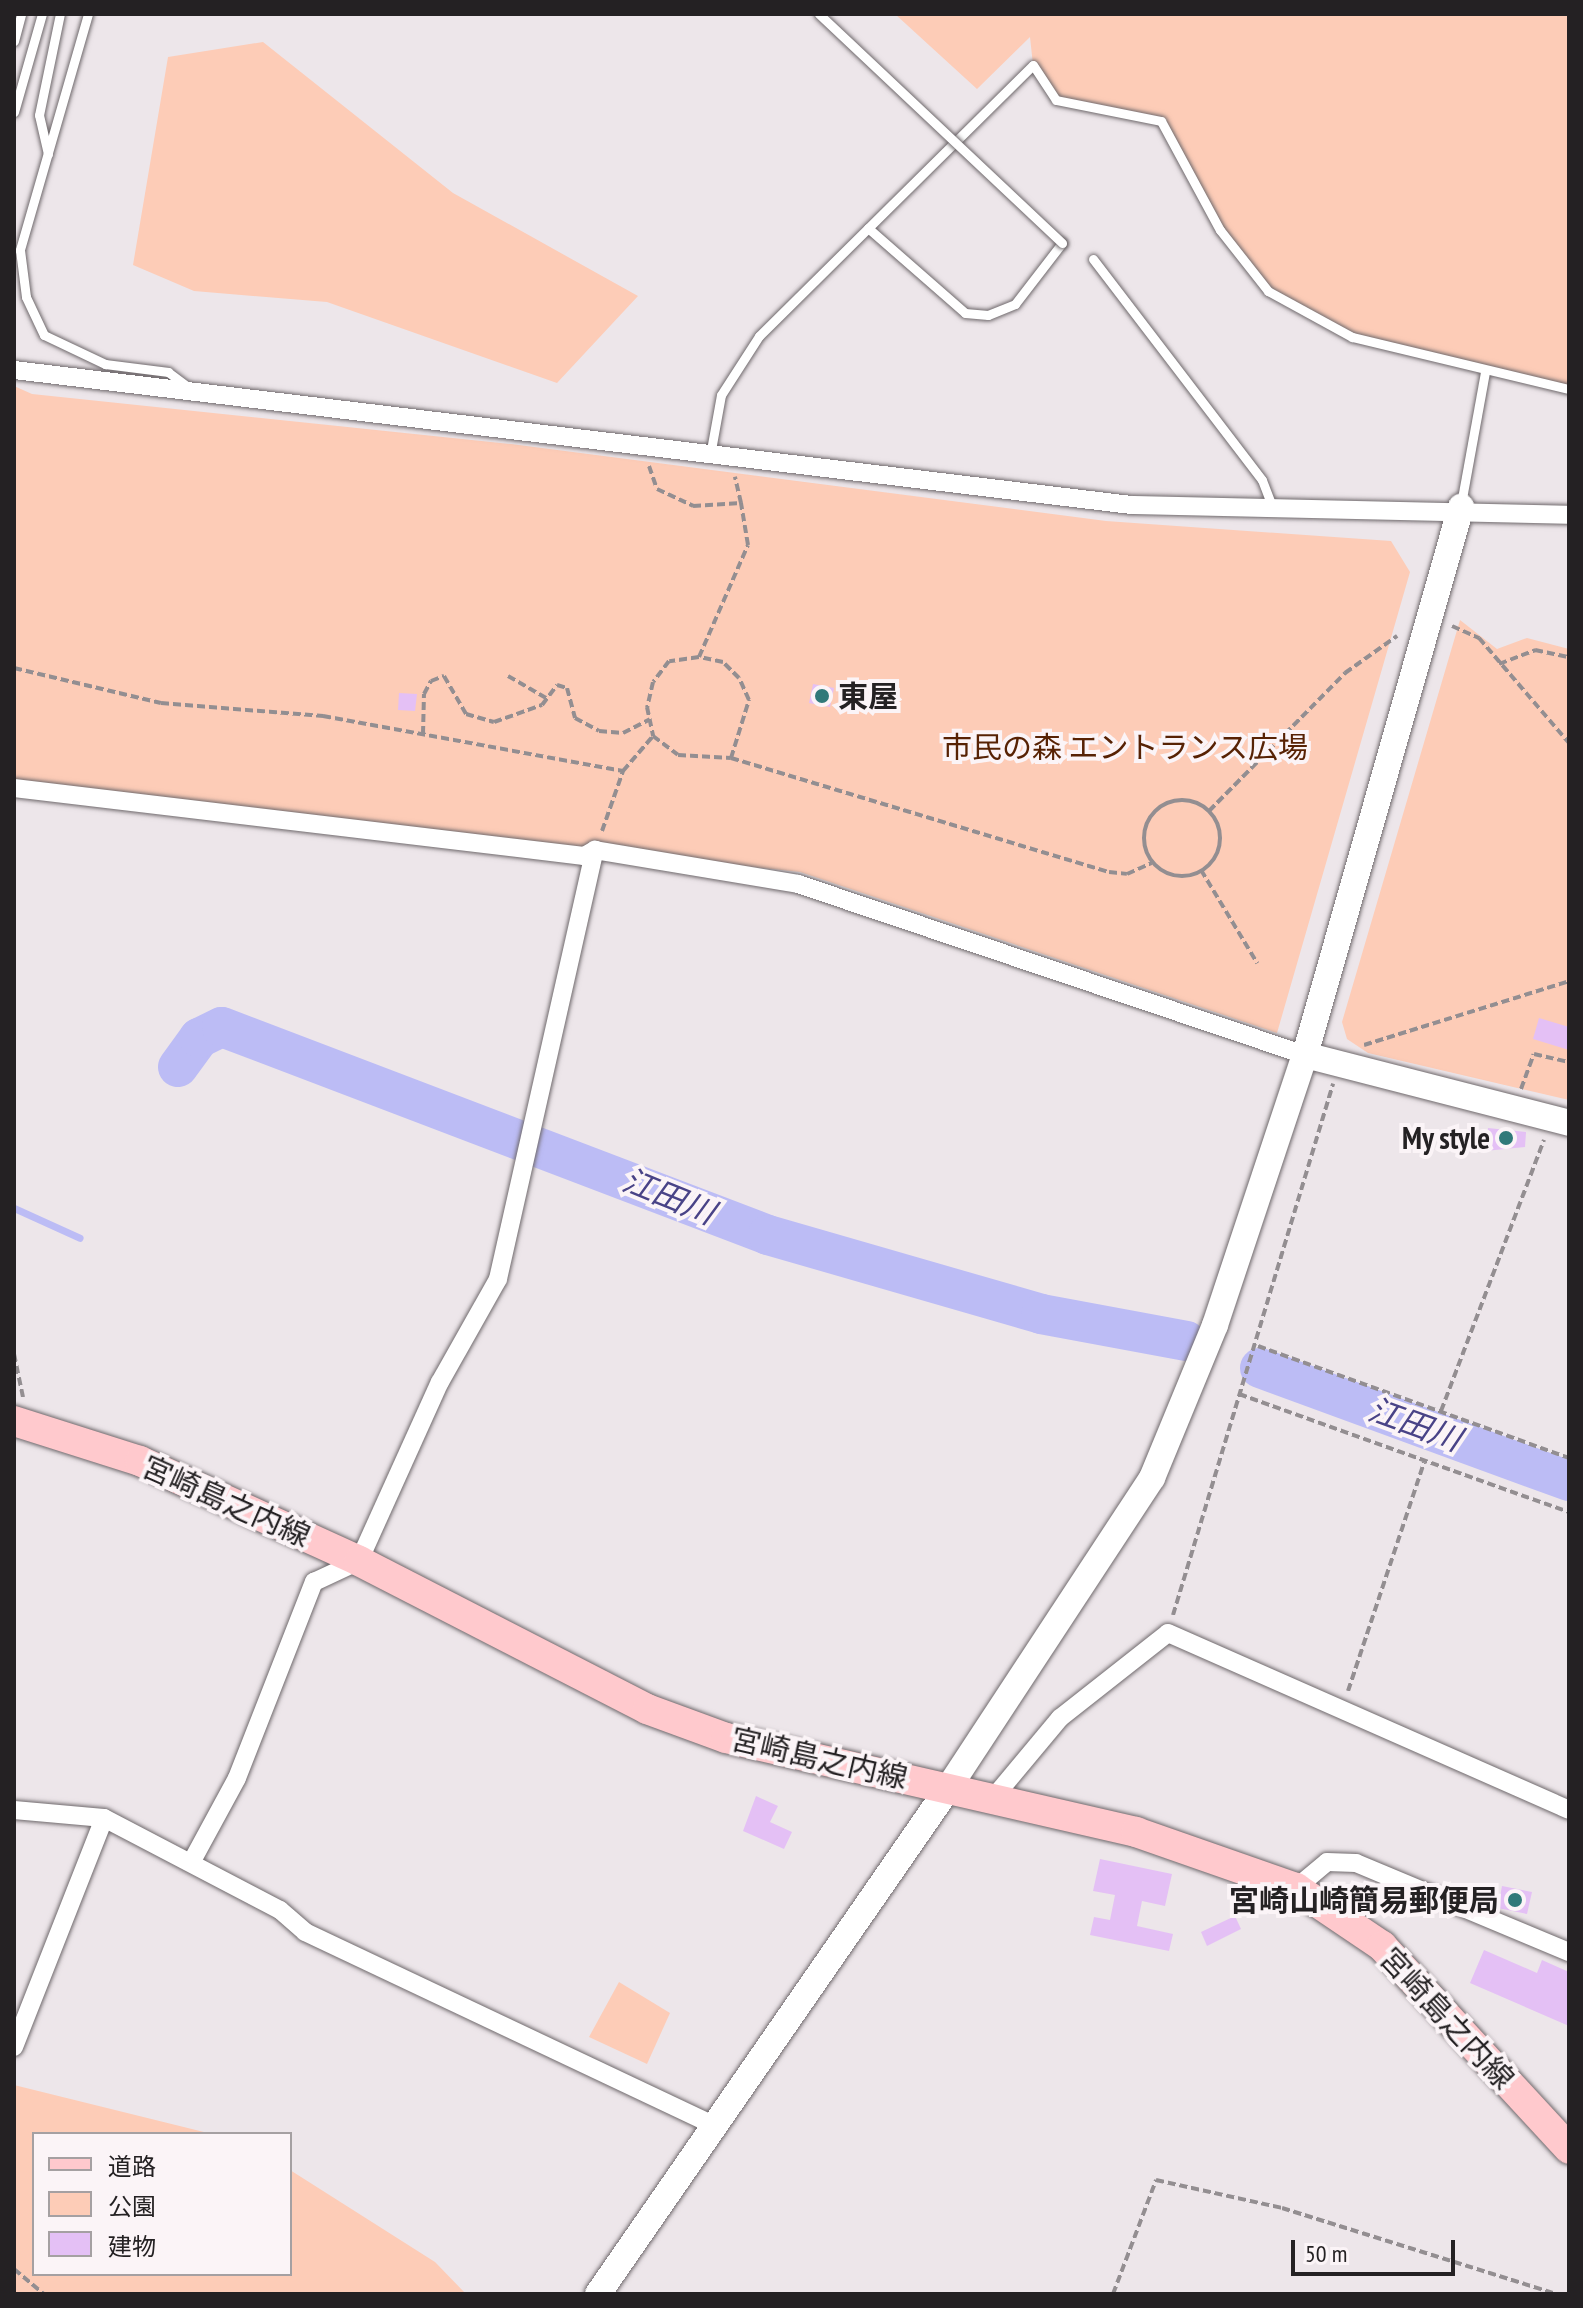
<!DOCTYPE html>
<html>
<head>
<meta charset="utf-8">
<style>
  body { margin:0 }
  #map { position:relative; width:1583px; height:2308px; overflow:hidden; background:#ede6ea; font-family:"PT Sans Narrow","Noto Sans JP",sans-serif }
  div>[style] { position:absolute }
  [style*='--x'] { left:calc(var(--x)*1px); top:calc(var(--y)*1px); width:calc(var(--w)*1px); rotate:calc(var(--a)*1deg) }
  .green>* { inset:0; background:#fdccb7 }
  .stream>* { height:7px; margin:-3.5px; padding:0 3.5px; transform-origin:3.5px; border-radius:3.5px; background:#bcbcf5 }
  .river>* { height:40px; margin:-20px; padding:0 20px; transform-origin:20px; border-radius:20px; background:#bcbcf5 }
  .building>* { inset:0; background:#e4c0f5 }
  .path>* { height:4px; margin-top:-2px; transform-origin:0; background:repeating-linear-gradient(90deg,#938e91 0 8px,transparent 0 12px) }
  .path>.ring { margin:-2px; padding:0; box-sizing:content-box; background:none; border:4px solid #938e91; border-radius:50% }
  .roads { filter:drop-shadow(0 0 2px #6f696c) drop-shadow(0 0 2px #6f696c) }
  .lane>* { height:9px; margin:-4.5px; padding:0 4.5px; transform-origin:4.5px; border-radius:4.5px; background:#fff }
  .street>* { height:18px; margin:-9px; padding:0 9px; transform-origin:9px; border-radius:9px; background:#fff }
  .secondary>* { height:26px; margin:-13px; padding:0 13px; transform-origin:13px; border-radius:13px; background:#fff }
  .primary>* { height:30px; margin:-15px; padding:0 15px; transform-origin:15px; border-radius:15px; background:#ffc9cd }
  .bridges { filter:drop-shadow(0 0 2px #6f696c) drop-shadow(0 0 2px #6f696c) }
  .lane-bridge>* { height:9px; margin:-4.5px; padding:0 4.5px; transform-origin:4.5px; border-radius:4.5px; background:#fff }
  .dots>* { width:22px; height:22px; translate:-50% -50%; box-sizing:border-box; border:4px solid #fbf4f7; border-radius:50% }
  span { translate:-50% -50%; white-space:nowrap; text-align:center; line-height:1.15; -webkit-text-stroke:8px #fbf4f7; paint-order:stroke }
  .poi-label { font-size:30px; color:#242123; font-weight:700 }
  .left { translate:0 -50%; text-align:left }
  .right { translate:-100% -50%; text-align:right }
  .park-label { font-size:30px; color:#572204 }
  .street-label { font-size:30px; color:#242123 }
  .water-label { font-size:32px; color:#494387; font-style:italic }
  .frame { position:absolute; inset:0; border:16px solid #242123; pointer-events:none }
  .legend { position:absolute; left:32px; top:2132px; width:260px; height:144px; box-sizing:border-box; background:#fbf4f7; border:2px solid #a5a0a2; margin:0; padding:10px 14px; list-style:none; font-size:24px; color:#242123 }
  .legend li { display:flex; align-items:center; gap:16px; height:40px }
  .legend b { width:40px; border:2px solid #a5a0a2 }
  .scale { position:absolute; left:1291px; top:2240px; width:164px; height:36px; box-sizing:border-box; border:4px solid #242123; border-top:0; padding-left:10px; font-size:24px; line-height:28px; white-space:nowrap; color:#242123; -webkit-text-stroke:6px #fbf4f7; paint-order:stroke }
</style>
</head>
<body>
<div id="map">
  <div class="green">
    <i style="clip-path:polygon(895px 14px,1569px 14px,1569px 389px,1352px 337px,1268px 291px,1220px 230px,1161px 121px,1056px 100px,1033px 65px,1030px 37px,977px 89px)"></i>
    <i style="clip-path:polygon(263px 42px,453px 193px,638px 296px,557px 383px,327px 302px,194px 291px,133px 265px,168px 57px)"></i>
    <i style="clip-path:polygon(14px 386px,32px 394px,511px 444px,1106px 521px,1391px 541px,1410px 572px,1277px 1033px,800px 872px,14px 788px)"></i>
    <i style="clip-path:polygon(1460px 620px,1497px 649px,1527px 638px,1569px 649px,1569px 1100px,1368px 1053px,1347px 1039px,1342px 1022px)"></i>
    <i style="clip-path:polygon(619px 1982px,670px 2013px,647px 2064px,589px 2037px)"></i>
    <i style="clip-path:polygon(14px 2085px,212px 2134px,34px 2134px,34px 2274px,290px 2274px,290px 2170px,435px 2262px,466px 2294px,14px 2294px)"></i>
  </div>
  <div class="stream">
    <i style="--x:14;--y:1208;--w:72;--a:24.4"></i>
  </div>
  <div class="river">
    <i style="--x:178;--y:1067;--w:36;--a:-54"></i>
    <i style="--x:199;--y:1038;--w:25;--a:-26"></i>
    <i style="--x:222;--y:1027;--w:584;--a:20.85"></i>
    <i style="--x:768;--y:1235;--w:284;--a:16.1"></i>
    <i style="--x:1041;--y:1314;--w:148;--a:10.5"></i>
    <i style="--x:1260;--y:1368;--w:329;--a:20.1"></i>
  </div>
  <div class="building">
    <i style="clip-path:polygon(813px 684px,834px 688px,830px 707px,809px 703px)"></i>
    <i style="clip-path:polygon(399px 693px,417px 694px,415px 711px,398px 710px)"></i>
    <i style="clip-path:polygon(1539px 1018px,1569px 1027px,1569px 1050px,1533px 1039px)"></i>
    <i style="clip-path:polygon(1488px 1128px,1526px 1132px,1525px 1147px,1485px 1151px)"></i>
    <i style="clip-path:polygon(756px 1796px,778px 1806px,770px 1822px,792px 1832px,784px 1849px,743px 1831px)"></i>
    <i style="clip-path:polygon(1100px 1859px,1172px 1874px,1165px 1906px,1142px 1901px,1137px 1926px,1173px 1934px,1169px 1951px,1090px 1935px,1094px 1917px,1110px 1920px,1115px 1895px,1093px 1891px)"></i>
    <i style="clip-path:polygon(1502px 1886px,1532px 1892px,1527px 1914px,1498px 1908px)"></i>
    <i style="clip-path:polygon(1235px 1916px,1241px 1929px,1207px 1946px,1201px 1932px)"></i>
    <i style="clip-path:polygon(1484px 1950px,1537px 1973px,1542px 1960px,1569px 1972px,1569px 2026px,1470px 1983px)"></i>
  </div>
  <div class="path">
    <i style="--x:649;--y:466;--w:24;--a:71"></i>
    <i style="--x:657;--y:489;--w:40;--a:25"></i>
    <i style="--x:693;--y:506;--w:48;--a:-3.6"></i>
    <i style="--x:741;--y:503;--w:27;--a:-103"></i>
    <i style="--x:1452;--y:626;--w:30;--a:24"></i>
    <i style="--x:1479;--y:638;--w:138;--a:49.4"></i>
    <i style="--x:699;--y:657;--w:122;--a:-66.4"></i>
    <i style="--x:748;--y:545;--w:43;--a:-99.5"></i>
    <i style="--x:1499;--y:664;--w:39;--a:-21"></i>
    <i style="--x:1535;--y:650;--w:35;--a:12"></i>
    <i style="--x:14;--y:668;--w:151;--a:13.4"></i>
    <i style="--x:161;--y:703;--w:163;--a:4.6"></i>
    <i style="--x:323;--y:716;--w:305;--a:10.4"></i>
    <i style="--x:508;--y:676;--w:44;--a:30.1"></i>
    <i style="--x:423;--y:734;--w:40;--a:-88.6"></i>
    <i style="--x:424;--y:694;--w:15;--a:-62"></i>
    <i style="--x:431;--y:681;--w:14;--a:-21"></i>
    <i style="--x:444;--y:676;--w:44;--a:59.9"></i>
    <i style="--x:466;--y:714;--w:29;--a:16"></i>
    <i style="--x:494;--y:722;--w:51;--a:-19.5"></i>
    <i style="--x:542;--y:705;--w:25;--a:-53"></i>
    <i style="--x:557;--y:685;--w:10;--a:17"></i>
    <i style="--x:567;--y:688;--w:31;--a:75"></i>
    <i style="--x:575;--y:718;--w:27;--a:28"></i>
    <i style="--x:599;--y:731;--w:24;--a:5"></i>
    <i style="--x:623;--y:733;--w:30;--a:-27"></i>
    <i style="--x:731;--y:758;--w:61;--a:-72.8"></i>
    <i style="--x:749;--y:700;--w:24;--a:-114"></i>
    <i style="--x:739;--y:678;--w:23;--a:-135"></i>
    <i style="--x:723;--y:662;--w:25;--a:-168"></i>
    <i style="--x:699;--y:657;--w:30;--a:172"></i>
    <i style="--x:669;--y:661;--w:26;--a:127"></i>
    <i style="--x:653;--y:682;--w:26;--a:103"></i>
    <i style="--x:647;--y:707;--w:30;--a:78"></i>
    <i style="--x:653;--y:736;--w:31;--a:37"></i>
    <i style="--x:678;--y:755;--w:53;--a:3.2"></i>
    <i style="--x:731;--y:758;--w:395;--a:16.8"></i>
    <i style="--x:1109;--y:872;--w:18;--a:6"></i>
    <i style="--x:1127;--y:874;--w:27;--a:-24"></i>
    <i class="ring" style="left:1144px;top:800px;width:72px;height:72px"></i>
    <i style="--x:1209;--y:811;--w:194;--a:-45.4"></i>
    <i style="--x:1345;--y:673;--w:64;--a:-35.4"></i>
    <i style="--x:602;--y:831;--w:64;--a:-70.7"></i>
    <i style="--x:623;--y:771;--w:46;--a:-49.4"></i>
    <i style="--x:1201;--y:870;--w:109;--a:58.9"></i>
    <i style="--x:1364;--y:1045;--w:215;--a:-17.3"></i>
    <i style="--x:1521;--y:1089;--w:37;--a:-70"></i>
    <i style="--x:1534;--y:1054;--w:36;--a:13"></i>
    <i style="--x:1258;--y:1346;--w:331;--a:19.8"></i>
    <i style="--x:14;--y:1354;--w:44;--a:78.2"></i>
    <i style="--x:1239;--y:1394;--w:350;--a:19.7"></i>
    <i style="--x:1441;--y:1411;--w:290;--a:-69.2"></i>
    <i style="--x:1173;--y:1615;--w:555;--a:-73.23"></i>
    <i style="--x:1348;--y:1691;--w:241;--a:-71.6"></i>
    <i style="--x:14;--y:2269;--w:39;--a:40"></i>
    <i style="--x:1113;--y:2294;--w:122;--a:-69.3"></i>
    <i style="--x:1156;--y:2180;--w:129;--a:12.5"></i>
    <i style="--x:1282;--y:2208;--w:288;--a:17.4"></i>
  </div>
  <div class="roads">
    <div class="lane">
      <i style="--x:88;--y:14;--w:246;--a:106.1"></i>
      <i style="--x:20;--y:250;--w:47;--a:82.7"></i>
      <i style="--x:26;--y:297;--w:42;--a:64.7"></i>
      <i style="--x:44;--y:335;--w:68;--a:25.4"></i>
      <i style="--x:105;--y:364;--w:64;--a:7.2"></i>
      <i style="--x:168;--y:372;--w:26;--a:37"></i>
      <i style="--x:14;--y:41;--w:28;--a:-75"></i>
      <i style="--x:14;--y:112;--w:102;--a:-74.1"></i>
      <i style="--x:48;--y:154;--w:40;--a:-103"></i>
      <i style="--x:39;--y:115;--w:103;--a:-78.3"></i>
      <i style="--x:868;--y:228;--w:129;--a:41.2"></i>
      <i style="--x:965;--y:313;--w:23;--a:5"></i>
      <i style="--x:988;--y:315;--w:29;--a:-22"></i>
      <i style="--x:1015;--y:304;--w:77;--a:-52.4"></i>
      <i style="--x:1093;--y:259;--w:278;--a:52.6"></i>
      <i style="--x:1262;--y:480;--w:30;--a:69"></i>
      <i style="--x:711;--y:450;--w:56;--a:-79.7"></i>
      <i style="--x:721;--y:395;--w:70;--a:-57.2"></i>
      <i style="--x:759;--y:336;--w:385;--a:-44.7"></i>
      <i style="--x:1033;--y:65;--w:42;--a:56.7"></i>
      <i style="--x:1056;--y:100;--w:107;--a:11.3"></i>
      <i style="--x:1161;--y:121;--w:124;--a:61.6"></i>
      <i style="--x:1220;--y:230;--w:78;--a:51.8"></i>
      <i style="--x:1268;--y:291;--w:96;--a:28.7"></i>
      <i style="--x:1352;--y:337;--w:223;--a:13.5"></i>
      <i style="--x:1461;--y:504;--w:134;--a:-79.7"></i>
    </div>
    <div class="street">
      <i style="--x:14;--y:370;--w:1126;--a:6.89"></i>
      <i style="--x:1132;--y:505;--w:437;--a:1.3"></i>
      <i style="--x:14;--y:788;--w:574;--a:6.8"></i>
      <i style="--x:584;--y:856;--w:13;--a:-29"></i>
      <i style="--x:595;--y:850;--w:206;--a:9.5"></i>
      <i style="--x:798;--y:884;--w:535;--a:18.64"></i>
      <i style="--x:994;--y:1797;--w:103;--a:-50.1"></i>
      <i style="--x:1060;--y:1718;--w:137;--a:-38.2"></i>
      <i style="--x:1168;--y:1633;--w:438;--a:23.8"></i>
      <i style="--x:14;--y:1810;--w:90;--a:5.1"></i>
      <i style="--x:104;--y:1818;--w:199;--a:27.6"></i>
      <i style="--x:280;--y:1910;--w:33;--a:41"></i>
      <i style="--x:305;--y:1932;--w:454;--a:25.3"></i>
      <i style="--x:192;--y:1861;--w:94;--a:-61.5"></i>
      <i style="--x:237;--y:1778;--w:211;--a:-68.6"></i>
      <i style="--x:314;--y:1582;--w:50;--a:-25"></i>
      <i style="--x:359;--y:1561;--w:196;--a:-65.7"></i>
      <i style="--x:440;--y:1382;--w:118;--a:-60.6"></i>
      <i style="--x:498;--y:1279;--w:440;--a:-77.3"></i>
      <i style="--x:1296;--y:1888;--w:40;--a:-40"></i>
      <i style="--x:1327;--y:1862;--w:29;--a:2"></i>
      <i style="--x:1356;--y:1863;--w:231;--a:22.7"></i>
      <i style="--x:14;--y:2047;--w:246;--a:-68.5"></i>
    </div>
    <div class="secondary">
      <i style="--x:1305;--y:1055;--w:273;--a:14.4"></i>
      <i style="--x:598;--y:2294;--w:617;--a:-55.3"></i>
      <i style="--x:949;--y:1787;--w:370;--a:-56.7"></i>
      <i style="--x:1152;--y:1478;--w:165;--a:-67.6"></i>
      <i style="--x:1215;--y:1325;--w:285;--a:-71.6"></i>
      <i style="--x:1305;--y:1055;--w:570;--a:-74.11"></i>
    </div>
    <div class="primary">
      <i style="--x:14;--y:1421;--w:132;--a:17.6"></i>
      <i style="--x:140;--y:1461;--w:241;--a:24.5"></i>
      <i style="--x:359;--y:1561;--w:324;--a:27.2"></i>
      <i style="--x:647;--y:1709;--w:84;--a:20.2"></i>
      <i style="--x:726;--y:1738;--w:421;--a:12.9"></i>
      <i style="--x:1136;--y:1832;--w:170;--a:19.3"></i>
      <i style="--x:1296;--y:1888;--w:104;--a:34"></i>
      <i style="--x:1382;--y:1946;--w:276;--a:47.3"></i>
    </div>
  </div>
  <div class="bridges">
    <div class="lane-bridge">
      <i style="--x:819;--y:14;--w:334;--a:43.3"></i>
    </div>
  </div>
  <div class="dots">
    <i style="left:822px;top:696px;background:#307979"></i>
    <i style="left:1506px;top:1138px;background:#307979"></i>
    <i style="left:1515px;top:1900px;background:#307979"></i>
  </div>
  <div class="poi-label">
    <span class="left" style="left:838px;top:696px">東屋</span>
    <span class="right" style="left:1490px;top:1138px">My style</span>
    <span class="right" style="left:1499px;top:1900px">宮崎山崎簡易郵便局</span>
  </div>
  <div class="park-label">
    <span style="left:1125px;top:747px">市民の森 エントランス広場</span>
  </div>
  <div class="street-label">
    <span style="left:226px;top:1501px;rotate:24deg">宮崎島之内線</span>
    <span style="left:819px;top:1758px;rotate:13deg">宮崎島之内線</span>
    <span style="left:1447px;top:2018px;rotate:47deg">宮崎島之内線</span>
  </div>
  <div class="water-label">
    <span style="left:669px;top:1196px;rotate:22deg">江田川</span>
    <span style="left:1415px;top:1424px;rotate:20deg">江田川</span>
  </div>
  <div class="frame"></div>
  <ul class="legend">
  <li><b style="height:10px;background:#ffc9cd"></b>道路</li>
  <li><b style="height:22px;background:#fdccb7"></b>公園</li>
  <li><b style="height:22px;background:#e4c0f5"></b>建物</li>
  </ul>
  <div class="scale">50 m</div>
</div>
</body>
</html>
